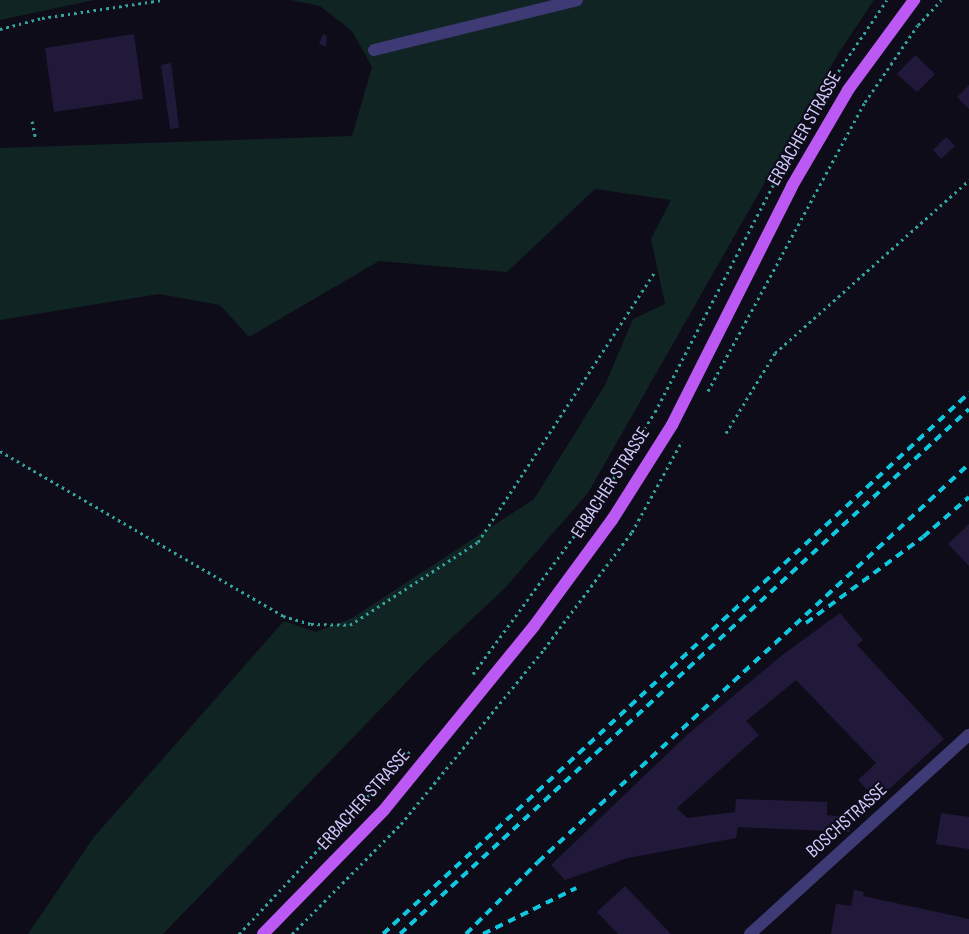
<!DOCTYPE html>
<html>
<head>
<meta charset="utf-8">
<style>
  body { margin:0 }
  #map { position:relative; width:969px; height:934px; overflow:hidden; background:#0f0c1a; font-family:"Sofia Sans Condensed",sans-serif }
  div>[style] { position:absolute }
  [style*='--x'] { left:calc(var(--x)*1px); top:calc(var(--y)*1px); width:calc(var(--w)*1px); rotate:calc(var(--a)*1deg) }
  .green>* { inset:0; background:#0f2423 }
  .building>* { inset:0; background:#21193a }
  .path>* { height:3px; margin-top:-1.5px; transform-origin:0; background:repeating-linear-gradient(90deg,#34a49f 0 2.5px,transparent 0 6.5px) }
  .minor>* { height:12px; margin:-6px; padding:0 6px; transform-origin:6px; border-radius:6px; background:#3e3a76 }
  .major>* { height:12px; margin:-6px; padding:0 6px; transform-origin:6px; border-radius:6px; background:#bc58f3 }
  .rail>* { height:4px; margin-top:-2px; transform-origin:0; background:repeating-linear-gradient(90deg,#10c7e0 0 8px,transparent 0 14px) }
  span { translate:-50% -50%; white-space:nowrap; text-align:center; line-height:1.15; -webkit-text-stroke:4.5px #0f0c1a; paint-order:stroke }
  .street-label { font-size:19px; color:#d0c9fb }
</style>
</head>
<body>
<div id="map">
  <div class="green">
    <i style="clip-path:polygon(0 0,94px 0,0 20px)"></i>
    <i style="clip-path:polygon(291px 0,874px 0,838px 54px,588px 493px,505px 588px,425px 663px,163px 934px,28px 934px,94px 837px,284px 621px,316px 632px,352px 618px,534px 499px,605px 385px,633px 319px,665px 304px,651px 239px,671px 200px,595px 189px,507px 272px,379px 261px,249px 337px,220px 305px,159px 294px,0 320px,0 148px,352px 136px,372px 67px,352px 31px,320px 6px)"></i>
  </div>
  <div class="building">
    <i style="clip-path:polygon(134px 34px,143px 99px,54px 112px,45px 48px)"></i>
    <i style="clip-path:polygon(323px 34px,327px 36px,326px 47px,319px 44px)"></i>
    <i style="clip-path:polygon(915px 55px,935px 74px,917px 92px,897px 74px)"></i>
    <i style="clip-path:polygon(171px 63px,179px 128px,170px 129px,161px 65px)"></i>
    <i style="clip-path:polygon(969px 85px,969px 109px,957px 97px)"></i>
    <i style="clip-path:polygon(946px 137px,955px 146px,941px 159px,933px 150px)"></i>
    <i style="clip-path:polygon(969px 524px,969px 566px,948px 544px)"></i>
    <i style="clip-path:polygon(840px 613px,863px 640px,857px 645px,944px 739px,877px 800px,858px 780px,876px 763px,796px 680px,746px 721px,759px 735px,677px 808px,687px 818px,735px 812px,736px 799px,827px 802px,827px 815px,847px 817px,850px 832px,738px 827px,736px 838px,628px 858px,565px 880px,551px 865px,687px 735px,781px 656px)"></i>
    <i style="clip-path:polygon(941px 813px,969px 817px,969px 849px,936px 844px)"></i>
    <i style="clip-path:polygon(625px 886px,671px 934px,618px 934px,597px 912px)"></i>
    <i style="clip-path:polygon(854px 890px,864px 892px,863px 896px,969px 919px,969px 934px,831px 934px,836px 904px,851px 906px)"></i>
  </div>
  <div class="path">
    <i style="--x:0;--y:29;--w:43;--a:-14.7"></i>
    <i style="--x:42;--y:18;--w:121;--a:-8.5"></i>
    <i style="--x:32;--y:121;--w:19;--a:78"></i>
    <i style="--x:708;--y:391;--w:329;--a:-61.5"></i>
    <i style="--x:865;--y:102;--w:93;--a:-55.5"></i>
    <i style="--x:918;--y:25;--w:34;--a:-47"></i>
    <i style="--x:726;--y:433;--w:94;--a:-58.5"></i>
    <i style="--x:775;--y:353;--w:260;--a:-41.7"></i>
    <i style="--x:0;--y:451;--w:328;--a:30.2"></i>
    <i style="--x:283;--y:616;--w:29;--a:16"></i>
    <i style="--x:311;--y:624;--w:39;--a:1"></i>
    <i style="--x:350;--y:625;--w:153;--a:-33"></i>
    <i style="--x:478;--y:542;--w:323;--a:-56.8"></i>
    <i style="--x:473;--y:674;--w:208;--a:-53.8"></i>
    <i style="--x:596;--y:506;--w:111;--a:-57.9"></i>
    <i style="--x:655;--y:412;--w:264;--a:-62.5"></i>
    <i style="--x:777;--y:178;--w:110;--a:-60.6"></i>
    <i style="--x:831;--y:82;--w:99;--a:-55.7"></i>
    <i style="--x:239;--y:934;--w:252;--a:-46.9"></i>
    <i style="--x:292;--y:934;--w:155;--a:-45.3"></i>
    <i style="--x:401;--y:824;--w:226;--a:-50.7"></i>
    <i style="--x:544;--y:649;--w:146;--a:-53.1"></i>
    <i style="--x:632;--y:532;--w:104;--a:-61.2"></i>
  </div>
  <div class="minor">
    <i style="--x:374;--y:50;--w:209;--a:-13.8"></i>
    <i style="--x:750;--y:934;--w:296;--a:-42.3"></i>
  </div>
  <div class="major">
    <i style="--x:263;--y:934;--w:173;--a:-45.7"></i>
    <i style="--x:384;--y:810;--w:237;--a:-50.8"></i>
    <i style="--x:534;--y:626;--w:132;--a:-53.7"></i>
    <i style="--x:612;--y:520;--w:112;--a:-57.7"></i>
    <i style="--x:672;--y:425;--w:267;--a:-63.3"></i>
    <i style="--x:792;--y:186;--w:111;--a:-59.7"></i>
    <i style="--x:848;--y:90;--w:112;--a:-53.7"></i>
  </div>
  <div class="rail">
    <i style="--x:806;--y:623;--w:145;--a:-36.3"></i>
    <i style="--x:923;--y:537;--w:61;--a:-41"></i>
    <i style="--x:383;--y:934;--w:798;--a:-42.71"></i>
    <i style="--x:400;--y:934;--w:774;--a:-42.7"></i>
    <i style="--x:466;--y:934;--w:102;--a:-45"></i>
    <i style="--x:538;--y:862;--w:587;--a:-42.72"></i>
    <i style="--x:483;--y:934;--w:104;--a:-26.3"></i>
  </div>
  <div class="street-label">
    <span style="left:805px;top:129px;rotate:-60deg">ERBACHER STRASSE</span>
    <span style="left:611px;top:483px;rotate:-57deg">ERBACHER STRASSE</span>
    <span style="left:364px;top:800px;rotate:-48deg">ERBACHER STRASSE</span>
    <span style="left:847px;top:821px;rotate:-42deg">BOSCHSTRASSE</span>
  </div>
</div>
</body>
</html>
